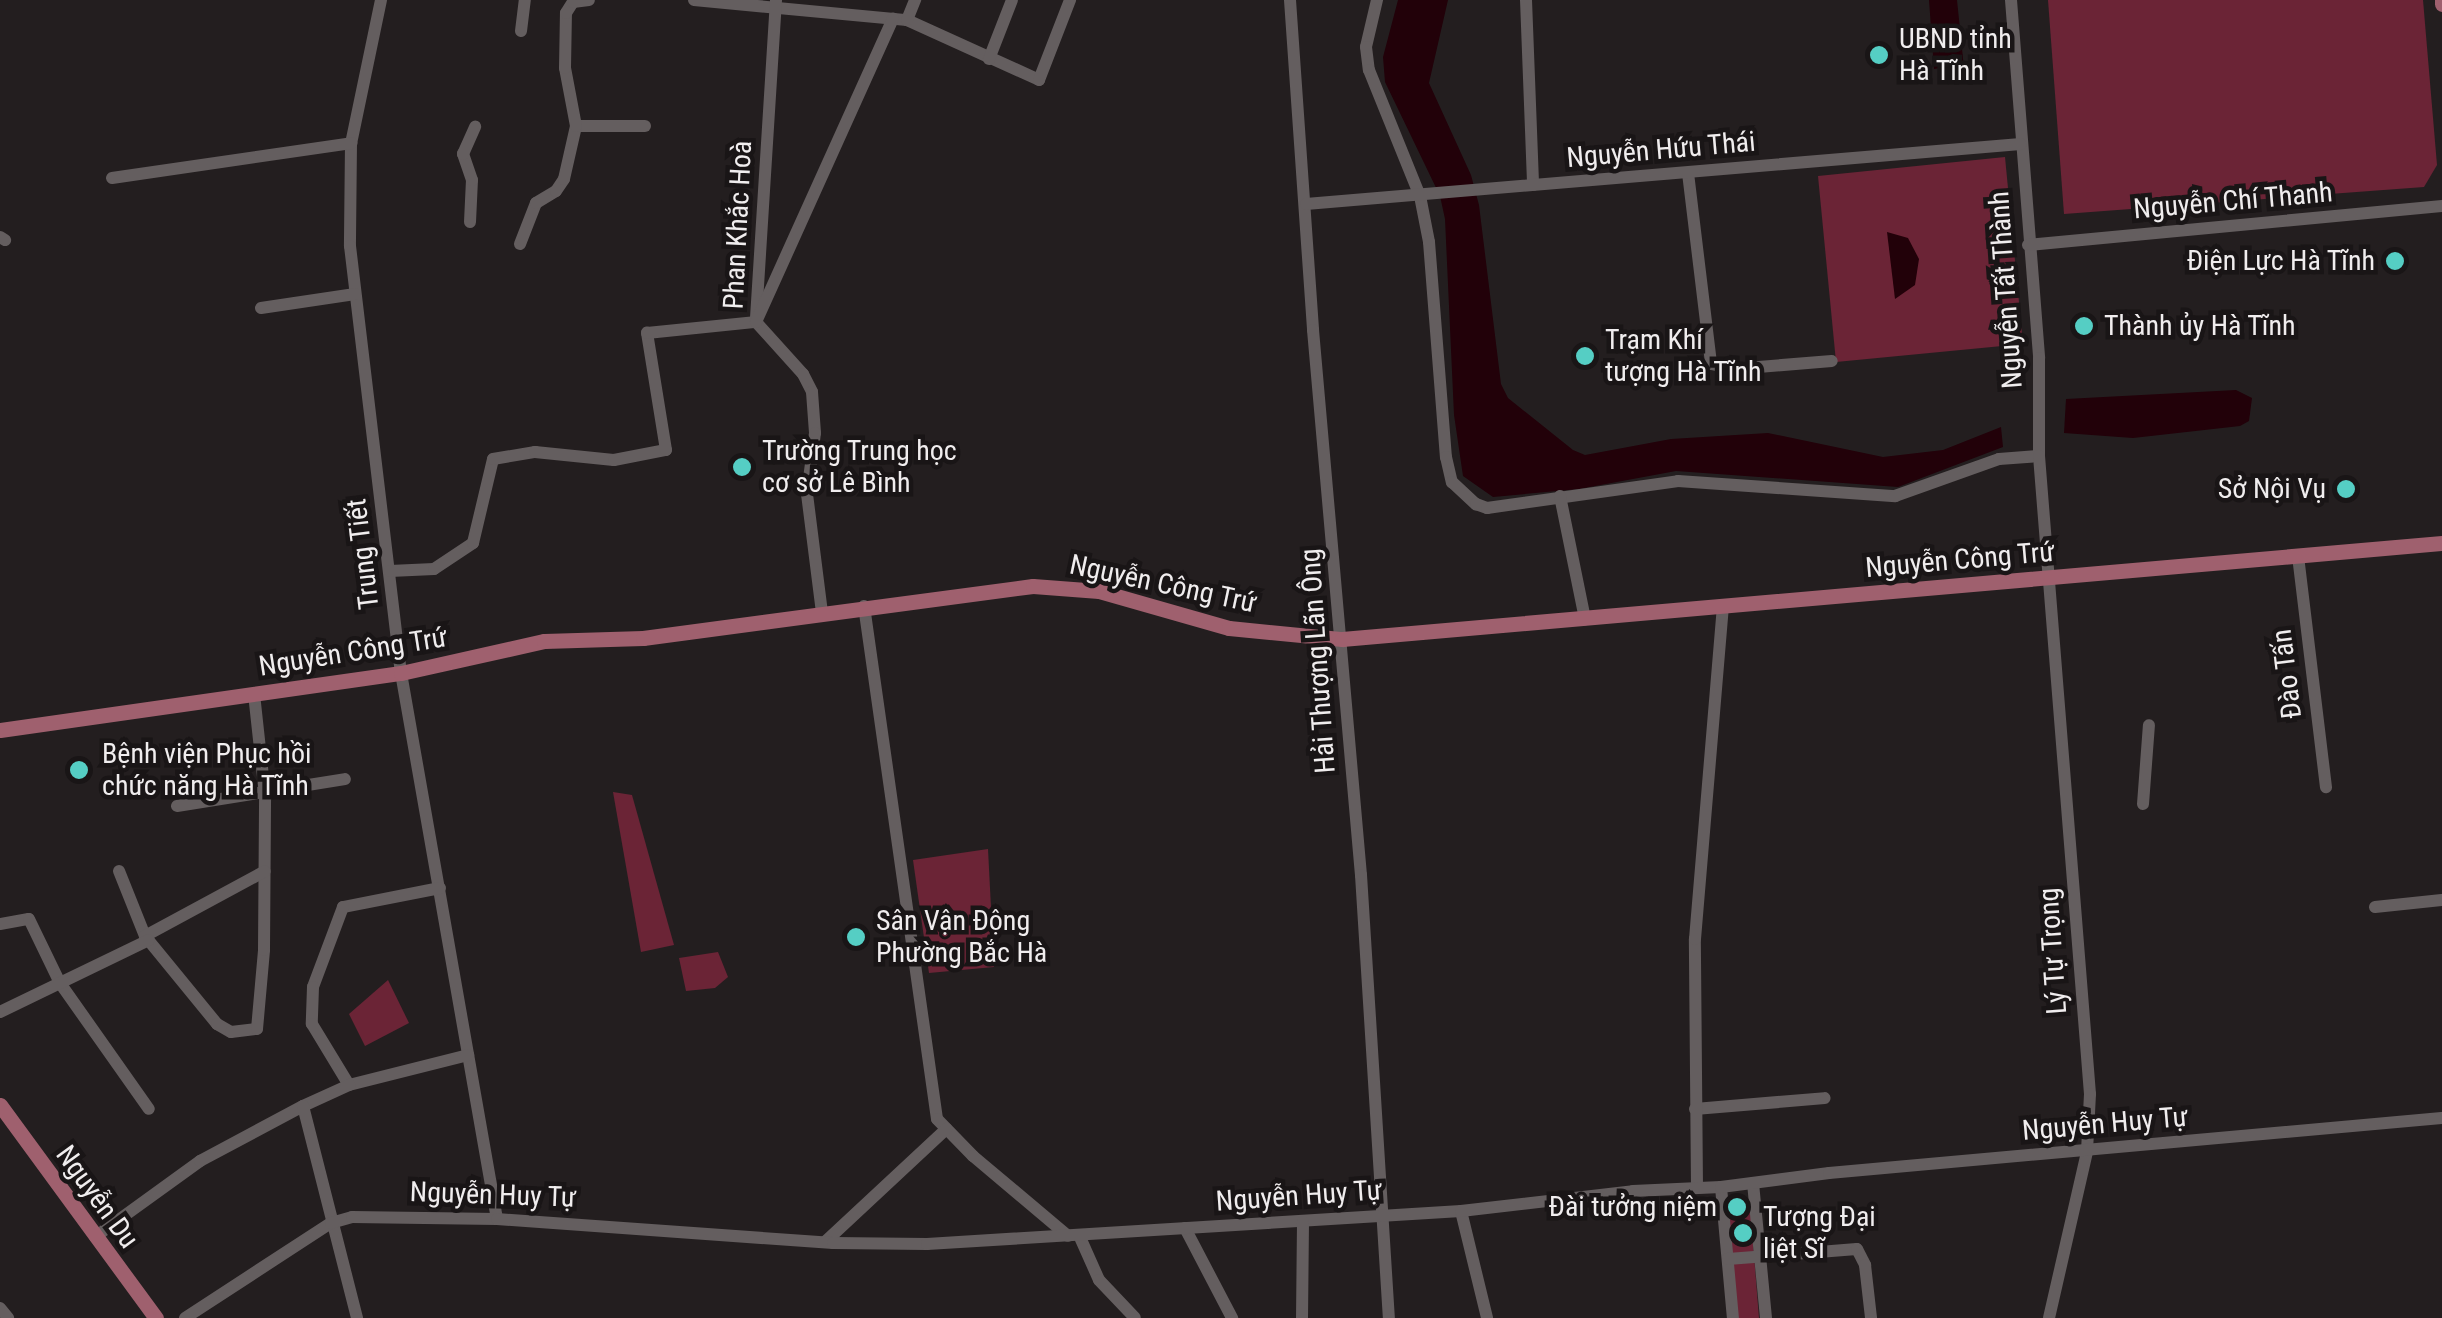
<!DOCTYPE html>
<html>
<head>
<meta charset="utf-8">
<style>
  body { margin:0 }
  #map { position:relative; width:2442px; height:1318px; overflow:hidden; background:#231e1f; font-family:"Roboto Condensed",sans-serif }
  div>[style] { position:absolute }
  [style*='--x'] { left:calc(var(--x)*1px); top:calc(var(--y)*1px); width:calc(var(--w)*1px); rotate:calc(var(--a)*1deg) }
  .green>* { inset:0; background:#6b2436 }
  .water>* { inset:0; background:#220109 }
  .minor>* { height:12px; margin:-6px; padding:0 6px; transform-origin:6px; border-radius:6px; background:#645e5f }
  .major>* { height:15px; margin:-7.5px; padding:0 7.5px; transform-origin:7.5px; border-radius:7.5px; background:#9f606e }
  .dots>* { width:28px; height:28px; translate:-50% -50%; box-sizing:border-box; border:5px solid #191516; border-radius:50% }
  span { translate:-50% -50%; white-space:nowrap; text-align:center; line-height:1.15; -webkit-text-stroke:9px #191516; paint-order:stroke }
  .poi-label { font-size:28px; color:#f0edee }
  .left { translate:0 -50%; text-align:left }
  .right { translate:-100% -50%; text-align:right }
  .street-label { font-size:28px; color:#f0edee }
</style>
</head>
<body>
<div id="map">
  <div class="green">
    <i style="clip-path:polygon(2048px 0,2423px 0,2437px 165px,2424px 187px,2064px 214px)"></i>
    <i style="clip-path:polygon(2005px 157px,2023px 344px,1836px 362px,1818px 176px)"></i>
    <i style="clip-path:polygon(613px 792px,632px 795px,674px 945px,641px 952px)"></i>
    <i style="clip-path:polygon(988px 849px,994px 967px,929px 973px,913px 860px)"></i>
    <i style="clip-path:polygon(718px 952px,728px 977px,715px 988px,686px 991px,679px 958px)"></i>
    <i style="clip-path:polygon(388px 980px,409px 1023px,365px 1046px,349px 1014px)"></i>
    <i style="clip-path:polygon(1750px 1205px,1759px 1318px,1738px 1318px,1728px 1208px)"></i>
  </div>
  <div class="water">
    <i style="clip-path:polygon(1398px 0,1448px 0,1429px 83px,1471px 175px,1479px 205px,1501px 384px,1508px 398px,1573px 450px,1585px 455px,1671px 439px,1768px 433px,1883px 457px,1943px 450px,2001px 427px,2003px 447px,1898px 487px,1676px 471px,1579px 489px,1493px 497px,1463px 476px,1454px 415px,1445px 219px,1440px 196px,1385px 82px,1383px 57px)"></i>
    <i style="clip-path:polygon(1929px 0,1957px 0,1964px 68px,1960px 70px,1952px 66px,1934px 69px)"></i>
    <i style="clip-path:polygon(1887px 232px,1908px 238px,1919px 259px,1915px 285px,1895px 299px)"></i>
    <i style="clip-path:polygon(2236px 390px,2252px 398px,2249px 421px,2240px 426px,2133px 438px,2064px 433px,2066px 399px)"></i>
  </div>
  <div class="minor">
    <i style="--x:381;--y:0;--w:146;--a:101.8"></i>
    <i style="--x:351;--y:143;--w:103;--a:90.6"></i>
    <i style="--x:350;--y:246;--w:430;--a:83.2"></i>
    <i style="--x:401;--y:673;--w:554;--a:80.03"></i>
    <i style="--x:694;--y:0;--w:214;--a:5.4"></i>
    <i style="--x:907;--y:20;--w:145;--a:24.4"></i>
    <i style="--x:1039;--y:80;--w:86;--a:-68.8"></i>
    <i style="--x:776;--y:0;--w:323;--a:93.6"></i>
    <i style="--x:756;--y:322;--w:70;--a:47.9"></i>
    <i style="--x:803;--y:374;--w:20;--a:63"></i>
    <i style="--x:812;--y:392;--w:41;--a:85.8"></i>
    <i style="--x:815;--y:433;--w:62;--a:97.5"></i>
    <i style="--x:807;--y:494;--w:119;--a:82.8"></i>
    <i style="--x:1290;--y:0;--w:331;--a:86"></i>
    <i style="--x:1313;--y:330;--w:547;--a:84.97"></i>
    <i style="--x:1361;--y:875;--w:444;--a:86.4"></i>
    <i style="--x:1377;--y:0;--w:48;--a:103.2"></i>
    <i style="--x:1366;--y:47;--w:23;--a:83"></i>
    <i style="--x:1369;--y:70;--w:136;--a:68"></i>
    <i style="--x:1420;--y:196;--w:47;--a:78.9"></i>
    <i style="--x:1429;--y:242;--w:216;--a:85.5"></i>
    <i style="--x:1446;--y:457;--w:26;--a:77"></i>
    <i style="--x:1452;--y:482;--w:33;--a:43"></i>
    <i style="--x:1476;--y:504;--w:12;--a:20"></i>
    <i style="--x:1487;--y:508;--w:193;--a:-8"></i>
    <i style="--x:1678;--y:481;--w:218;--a:4"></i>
    <i style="--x:1895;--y:496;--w:110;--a:-19.6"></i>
    <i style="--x:1999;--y:459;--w:40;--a:-4.3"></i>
    <i style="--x:1526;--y:0;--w:185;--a:87.8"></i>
    <i style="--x:2011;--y:0;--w:359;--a:85.5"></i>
    <i style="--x:2039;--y:358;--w:98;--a:90"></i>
    <i style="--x:2039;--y:456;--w:640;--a:85.43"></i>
    <i style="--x:2090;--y:1094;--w:58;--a:93"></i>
    <i style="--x:2087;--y:1152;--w:170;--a:102.9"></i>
    <i style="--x:907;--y:20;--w:22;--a:-68"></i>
    <i style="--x:521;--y:31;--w:31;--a:-83"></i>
    <i style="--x:989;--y:59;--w:63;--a:-68.7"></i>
    <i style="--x:576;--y:126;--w:69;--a:0"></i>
    <i style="--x:1688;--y:173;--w:192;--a:83.1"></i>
    <i style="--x:1711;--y:364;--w:24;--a:12"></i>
    <i style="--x:1734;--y:369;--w:98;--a:-4.7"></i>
    <i style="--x:112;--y:178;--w:242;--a:-8.3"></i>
    <i style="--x:1306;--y:204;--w:717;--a:-4.8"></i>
    <i style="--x:470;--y:222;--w:42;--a:-87.3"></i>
    <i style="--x:472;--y:180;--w:28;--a:-109"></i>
    <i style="--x:463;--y:154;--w:30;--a:-66"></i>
    <i style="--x:0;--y:237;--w:6;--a:31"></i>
    <i style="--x:520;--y:244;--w:44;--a:-68.7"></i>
    <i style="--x:536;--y:203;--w:23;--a:-31"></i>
    <i style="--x:556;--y:191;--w:14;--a:-56"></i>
    <i style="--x:564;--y:179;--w:54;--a:-77.2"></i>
    <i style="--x:576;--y:126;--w:59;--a:-100.7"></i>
    <i style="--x:565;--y:68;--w:55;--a:-89"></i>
    <i style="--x:566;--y:13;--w:13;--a:-58"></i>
    <i style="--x:573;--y:2;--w:16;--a:-7"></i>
    <i style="--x:2028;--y:245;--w:416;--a:-5.4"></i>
    <i style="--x:261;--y:308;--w:95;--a:-8.5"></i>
    <i style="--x:1560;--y:496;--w:126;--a:78.5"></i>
    <i style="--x:2298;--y:556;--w:233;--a:83.1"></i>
    <i style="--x:390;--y:571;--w:44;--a:-2.6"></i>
    <i style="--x:434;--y:569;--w:47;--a:-33.7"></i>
    <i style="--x:473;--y:543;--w:86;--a:-76.6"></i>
    <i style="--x:493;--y:459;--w:43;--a:-9.5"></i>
    <i style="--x:535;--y:452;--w:79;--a:5.8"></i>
    <i style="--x:614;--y:460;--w:53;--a:-10.9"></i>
    <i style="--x:666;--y:450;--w:119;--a:-99.2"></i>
    <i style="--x:647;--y:333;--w:110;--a:-5.8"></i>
    <i style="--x:756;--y:322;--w:333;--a:-65.7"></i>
    <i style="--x:864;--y:606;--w:518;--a:81.9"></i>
    <i style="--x:937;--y:1119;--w:52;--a:45.8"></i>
    <i style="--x:973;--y:1156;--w:124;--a:40.1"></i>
    <i style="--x:2143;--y:804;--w:79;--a:-85.7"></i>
    <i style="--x:177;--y:806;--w:170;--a:-9.1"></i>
    <i style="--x:119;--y:871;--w:70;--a:68.2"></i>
    <i style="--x:145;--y:936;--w:114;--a:50.7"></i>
    <i style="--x:217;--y:1024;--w:16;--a:30"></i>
    <i style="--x:231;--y:1032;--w:26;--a:-7"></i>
    <i style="--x:257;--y:1029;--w:79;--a:-84.9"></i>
    <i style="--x:264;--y:950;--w:155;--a:-89.6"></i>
    <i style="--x:265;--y:795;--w:102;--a:-96.2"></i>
    <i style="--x:440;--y:888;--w:99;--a:168.9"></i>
    <i style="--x:343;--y:907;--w:85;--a:110.6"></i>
    <i style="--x:313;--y:987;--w:37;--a:92"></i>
    <i style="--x:312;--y:1024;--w:71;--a:58.8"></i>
    <i style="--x:349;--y:1085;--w:123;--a:-14.1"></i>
    <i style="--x:2375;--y:907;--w:67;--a:-6"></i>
    <i style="--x:0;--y:924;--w:29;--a:-10"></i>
    <i style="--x:29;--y:919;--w:71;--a:64.2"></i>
    <i style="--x:60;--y:983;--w:154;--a:54.8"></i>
    <i style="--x:145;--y:936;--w:136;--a:-28.4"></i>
    <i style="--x:0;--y:1012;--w:165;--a:-25.8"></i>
    <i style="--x:303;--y:1106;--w:51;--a:-24.5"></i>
    <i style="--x:1695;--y:1109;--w:130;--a:-4.8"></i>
    <i style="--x:1753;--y:1183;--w:136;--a:84.5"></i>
    <i style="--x:1697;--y:1187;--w:248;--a:-90.5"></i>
    <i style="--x:1695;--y:939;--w:334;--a:-85.2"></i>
    <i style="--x:1721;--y:1187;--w:132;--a:84.8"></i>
    <i style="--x:1461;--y:1211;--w:110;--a:76.3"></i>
    <i style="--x:1185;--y:1228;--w:102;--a:62.4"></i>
    <i style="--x:1079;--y:1235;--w:49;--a:66"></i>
    <i style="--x:1099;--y:1280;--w:52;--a:46.5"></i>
    <i style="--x:95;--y:1237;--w:130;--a:-35.9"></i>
    <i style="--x:200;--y:1161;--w:117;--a:-28.1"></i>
    <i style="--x:303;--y:1106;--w:219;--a:75.7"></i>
    <i style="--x:825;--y:1242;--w:166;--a:-43"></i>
    <i style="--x:1728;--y:1259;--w:129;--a:-4.4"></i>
    <i style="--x:1857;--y:1249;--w:18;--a:63"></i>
    <i style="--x:1865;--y:1265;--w:53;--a:83.5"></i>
    <i style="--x:0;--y:1308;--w:13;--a:51"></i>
    <i style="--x:185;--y:1318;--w:174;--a:-33.1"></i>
    <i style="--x:331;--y:1223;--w:22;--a:-16"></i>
    <i style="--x:352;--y:1217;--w:145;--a:0.8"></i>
    <i style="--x:497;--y:1219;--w:337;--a:4.1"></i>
    <i style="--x:833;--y:1243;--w:94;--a:0.6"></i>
    <i style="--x:927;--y:1244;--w:535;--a:-3.54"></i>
    <i style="--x:1461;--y:1211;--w:173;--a:-6.6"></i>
    <i style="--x:1633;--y:1191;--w:88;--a:-2.6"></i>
    <i style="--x:1721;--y:1187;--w:109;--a:-7.4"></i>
    <i style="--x:1829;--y:1173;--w:615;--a:-5.13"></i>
    <i style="--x:1302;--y:1318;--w:96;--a:-89.4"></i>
  </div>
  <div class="major">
    <i style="--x:2442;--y:0;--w:4;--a:90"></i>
    <i style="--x:0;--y:730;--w:405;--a:-8.1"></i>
    <i style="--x:401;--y:673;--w:147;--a:-12.6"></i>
    <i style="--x:544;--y:641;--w:99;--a:-1.7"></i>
    <i style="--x:643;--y:638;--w:393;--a:-7.6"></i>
    <i style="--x:1033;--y:586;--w:66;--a:4.3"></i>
    <i style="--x:1099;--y:591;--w:135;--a:15.9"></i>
    <i style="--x:1229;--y:628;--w:114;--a:5.6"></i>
    <i style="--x:1342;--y:639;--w:1104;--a:-4.99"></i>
    <i style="--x:0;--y:1105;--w:264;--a:53.8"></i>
  </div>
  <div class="dots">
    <i style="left:1879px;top:55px;background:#55cec4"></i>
    <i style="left:2395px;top:261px;background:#55cec4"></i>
    <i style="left:2084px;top:326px;background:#55cec4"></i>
    <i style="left:1585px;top:356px;background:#55cec4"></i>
    <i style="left:742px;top:467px;background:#55cec4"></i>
    <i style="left:2346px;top:489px;background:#55cec4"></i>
    <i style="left:79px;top:770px;background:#55cec4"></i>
    <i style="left:856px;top:937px;background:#55cec4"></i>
    <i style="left:1737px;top:1207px;background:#55cec4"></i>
    <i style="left:1743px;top:1233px;background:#55cec4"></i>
  </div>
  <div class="poi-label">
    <span class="left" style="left:1899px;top:55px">UBND tỉnh<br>Hà Tĩnh</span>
    <span class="right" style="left:2375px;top:261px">Điện Lực Hà Tĩnh</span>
    <span class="left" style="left:2104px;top:326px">Thành ủy Hà Tĩnh</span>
    <span class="left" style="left:1605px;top:356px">Trạm Khí<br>tượng Hà Tĩnh</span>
    <span class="left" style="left:762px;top:467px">Trường Trung học<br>cơ sở Lê Bình</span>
    <span class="right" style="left:2326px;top:489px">Sở Nội Vụ</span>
    <span class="left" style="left:102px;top:770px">Bệnh viện Phục hồi<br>chức năng Hà Tĩnh</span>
    <span class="left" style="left:876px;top:937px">Sân Vận Động<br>Phường Bắc Hà</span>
    <span class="right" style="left:1717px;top:1207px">Đài tưởng niệm</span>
    <span class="left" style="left:1763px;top:1233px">Tượng Đại<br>liệt Sĩ</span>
  </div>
  <div class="street-label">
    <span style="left:1661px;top:150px;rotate:-5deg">Nguyễn Hứu Thái</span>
    <span style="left:2233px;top:201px;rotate:-5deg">Nguyễn Chí Thanh</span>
    <span style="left:738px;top:225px;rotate:-87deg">Phan Khắc Hoà</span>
    <span style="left:2006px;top:290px;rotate:-94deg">Nguyễn Tất Thành</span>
    <span style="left:363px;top:554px;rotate:-97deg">Trung Tiết</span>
    <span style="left:1960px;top:560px;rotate:-5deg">Nguyễn Công Trứ</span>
    <span style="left:1163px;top:584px;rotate:12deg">Nguyễn Công Trứ</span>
    <span style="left:353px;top:652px;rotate:-9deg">Nguyễn Công Trứ</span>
    <span style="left:1318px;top:661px;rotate:-94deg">Hải Thượng Lãn Ông</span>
    <span style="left:2287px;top:674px;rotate:-97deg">Đào Tấn</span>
    <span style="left:2053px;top:951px;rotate:-94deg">Lý Tự Trọng</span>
    <span style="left:2105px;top:1124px;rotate:-5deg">Nguyễn Huy Tự</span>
    <span style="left:493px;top:1195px;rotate:2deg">Nguyễn Huy Tự</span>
    <span style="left:1299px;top:1196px;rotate:-4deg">Nguyễn Huy Tự</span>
    <span style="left:97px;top:1197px;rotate:54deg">Nguyễn Du</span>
  </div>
</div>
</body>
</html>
